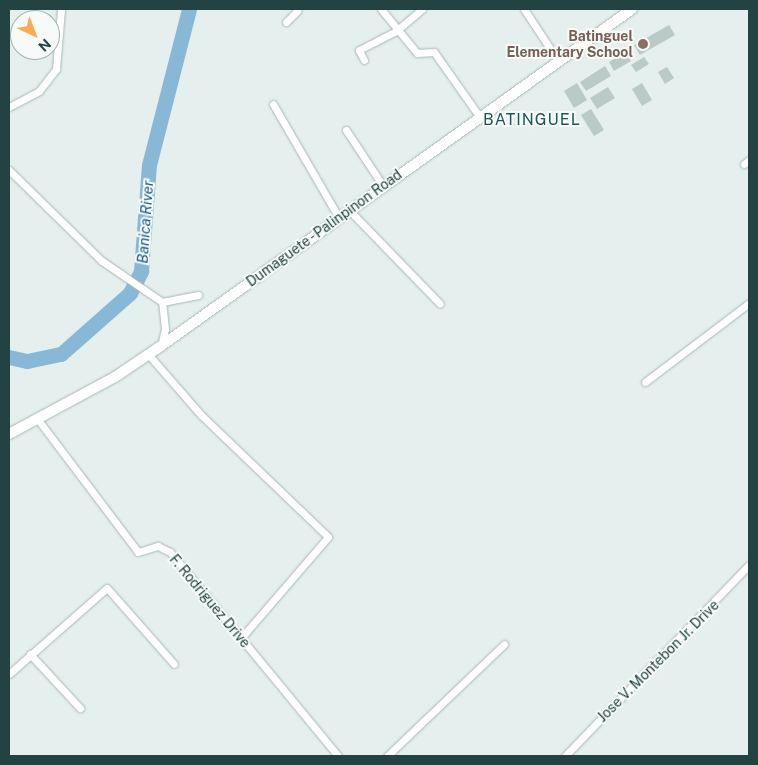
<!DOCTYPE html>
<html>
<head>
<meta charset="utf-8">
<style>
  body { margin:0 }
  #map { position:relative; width:758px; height:765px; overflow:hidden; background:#e5efed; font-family:"Public Sans",sans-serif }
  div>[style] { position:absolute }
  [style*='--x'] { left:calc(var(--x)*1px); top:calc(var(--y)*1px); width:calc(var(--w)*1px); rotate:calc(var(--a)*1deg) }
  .river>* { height:15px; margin:-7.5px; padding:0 7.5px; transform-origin:7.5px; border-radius:7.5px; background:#89b8d7 }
  .building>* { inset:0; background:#b9cac7 }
  .roads { filter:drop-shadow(0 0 1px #a7b8b6) drop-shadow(0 0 1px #a7b8b6) }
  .minor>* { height:7px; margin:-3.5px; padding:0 3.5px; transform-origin:3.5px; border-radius:3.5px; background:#fff }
  .secondary>* { height:10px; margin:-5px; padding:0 5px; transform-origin:5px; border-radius:5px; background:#fff }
  .dots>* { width:14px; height:14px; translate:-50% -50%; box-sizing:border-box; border:2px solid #f6fbf9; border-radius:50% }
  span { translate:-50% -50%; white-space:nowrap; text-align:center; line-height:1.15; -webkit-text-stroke:4px #f6fbf9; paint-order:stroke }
  .education-label { font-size:14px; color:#785e54; font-weight:700 }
  .right { translate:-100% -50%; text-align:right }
  .street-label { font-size:14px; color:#224342 }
  .water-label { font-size:15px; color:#165684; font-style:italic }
  .quarter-label { font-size:16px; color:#1c5657; letter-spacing:1px }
  .frame { position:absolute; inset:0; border:10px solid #224342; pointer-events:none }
  .north { position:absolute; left:10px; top:10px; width:50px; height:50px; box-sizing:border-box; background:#f6fbf9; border:1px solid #a1b1b0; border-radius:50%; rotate:137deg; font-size:14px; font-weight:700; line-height:20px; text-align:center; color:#224342 }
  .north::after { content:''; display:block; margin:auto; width:18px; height:22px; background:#fca855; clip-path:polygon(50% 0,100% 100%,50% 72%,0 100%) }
</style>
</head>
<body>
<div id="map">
  <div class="river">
    <i style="--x:9;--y:357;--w:18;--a:13"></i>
    <i style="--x:27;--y:361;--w:35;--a:-12"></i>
    <i style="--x:61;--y:354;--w:92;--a:-41.5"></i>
    <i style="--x:130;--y:293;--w:25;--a:-63"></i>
    <i style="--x:141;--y:271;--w:106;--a:-85.7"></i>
    <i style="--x:149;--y:165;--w:161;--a:-75.6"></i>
  </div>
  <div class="building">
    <i style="clip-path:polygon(669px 25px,675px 35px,640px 55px,634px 45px)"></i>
    <i style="clip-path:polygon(625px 52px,631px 61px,614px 71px,609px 62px)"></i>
    <i style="clip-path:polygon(644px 57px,649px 64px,636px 72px,631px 65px)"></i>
    <i style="clip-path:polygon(605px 66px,611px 76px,586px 91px,580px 82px)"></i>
    <i style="clip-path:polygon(667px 67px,674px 78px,665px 84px,658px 72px)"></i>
    <i style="clip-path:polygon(577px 83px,587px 100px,574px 108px,564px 91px)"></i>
    <i style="clip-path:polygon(642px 83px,652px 100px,642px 106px,632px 89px)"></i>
    <i style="clip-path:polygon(608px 87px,615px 98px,597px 109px,590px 98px)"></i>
    <i style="clip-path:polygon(591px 109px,604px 130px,594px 136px,581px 115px)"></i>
  </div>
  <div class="roads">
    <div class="minor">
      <i style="--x:381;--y:9;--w:57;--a:50.7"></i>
      <i style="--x:417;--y:53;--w:17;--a:-3"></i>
      <i style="--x:434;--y:52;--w:78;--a:54.9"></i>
      <i style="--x:524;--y:9;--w:60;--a:56.6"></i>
      <i style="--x:286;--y:22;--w:16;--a:-45"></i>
      <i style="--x:364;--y:60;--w:11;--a:-117"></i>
      <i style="--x:359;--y:50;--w:42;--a:-27.2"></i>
      <i style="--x:396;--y:31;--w:34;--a:-40"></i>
      <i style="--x:273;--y:104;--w:132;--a:59.9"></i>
      <i style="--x:9;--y:107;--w:34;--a:-28"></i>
      <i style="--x:39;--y:91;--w:28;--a:-52"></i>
      <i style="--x:56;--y:69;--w:60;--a:-85.2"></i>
      <i style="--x:346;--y:130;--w:67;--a:56.5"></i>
      <i style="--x:744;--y:164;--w:6;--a:-39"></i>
      <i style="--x:9;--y:170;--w:130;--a:44.4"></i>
      <i style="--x:102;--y:261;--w:73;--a:34.3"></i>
      <i style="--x:162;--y:302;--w:37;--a:-11"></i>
      <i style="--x:350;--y:211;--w:129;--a:45.9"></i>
      <i style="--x:161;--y:346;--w:17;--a:-77"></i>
      <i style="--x:165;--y:329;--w:27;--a:-96"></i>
      <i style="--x:148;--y:354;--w:81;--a:49"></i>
      <i style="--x:201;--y:415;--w:176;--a:43.8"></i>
      <i style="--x:328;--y:537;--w:133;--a:130.7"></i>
      <i style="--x:645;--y:382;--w:131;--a:-37.2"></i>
      <i style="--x:39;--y:421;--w:164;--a:52.9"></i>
      <i style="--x:138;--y:552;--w:21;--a:-17"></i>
      <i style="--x:158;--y:546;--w:13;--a:27"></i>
      <i style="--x:170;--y:552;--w:264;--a:50.5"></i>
      <i style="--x:30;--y:654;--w:74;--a:47.2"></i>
      <i style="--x:9;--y:674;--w:130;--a:-41.3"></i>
      <i style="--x:107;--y:588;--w:101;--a:48.6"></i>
      <i style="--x:387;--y:756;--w:162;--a:-43.7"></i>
      <i style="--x:565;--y:756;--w:265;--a:-46.1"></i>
    </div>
    <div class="secondary">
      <i style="--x:9;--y:434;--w:120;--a:-28.3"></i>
      <i style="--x:115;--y:377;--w:55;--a:-34"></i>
      <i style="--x:161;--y:346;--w:579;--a:-35.58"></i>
    </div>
  </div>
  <div class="dots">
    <i style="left:643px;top:44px;background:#8d6e63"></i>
  </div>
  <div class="education-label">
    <span class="right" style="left:633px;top:44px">Batinguel<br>Elementary School</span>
  </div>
  <div class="street-label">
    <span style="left:324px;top:228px;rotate:-36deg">Dumaguete - Palinpinon Road</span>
    <span style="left:210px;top:601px;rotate:50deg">F. Rodriguez Drive</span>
    <span style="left:658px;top:661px;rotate:-45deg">Jose V. Montebon Jr. Drive</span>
  </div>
  <div class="water-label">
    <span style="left:145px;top:222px;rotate:-86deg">Banica River</span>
  </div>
  <div class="quarter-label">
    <span style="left:532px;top:120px">BATINGUEL</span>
  </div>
  <div class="frame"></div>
  <div class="north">N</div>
</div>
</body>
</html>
